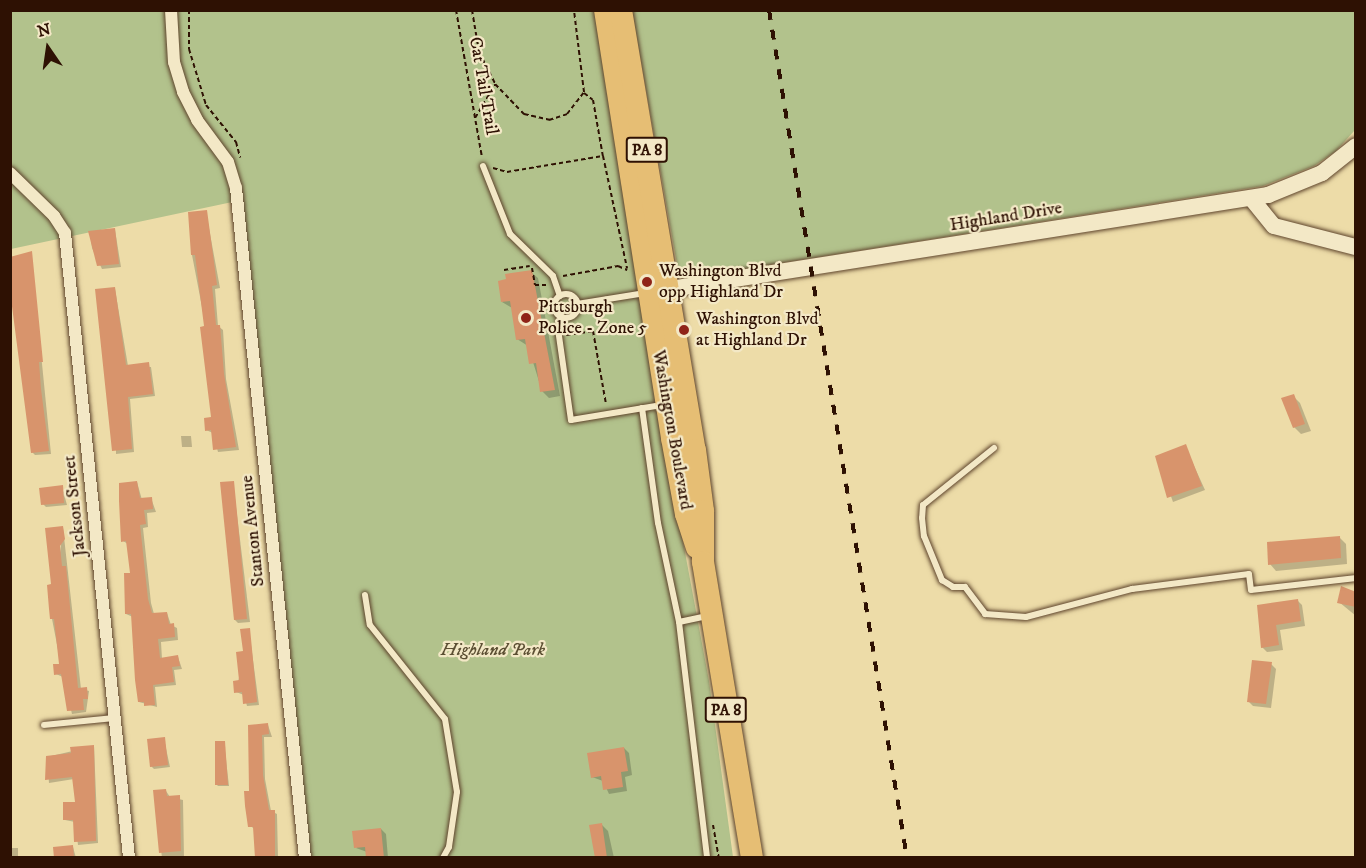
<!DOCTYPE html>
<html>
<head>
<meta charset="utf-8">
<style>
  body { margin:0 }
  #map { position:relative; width:1366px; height:868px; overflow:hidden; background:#eddca8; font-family:"IM FELL DW Pica",serif }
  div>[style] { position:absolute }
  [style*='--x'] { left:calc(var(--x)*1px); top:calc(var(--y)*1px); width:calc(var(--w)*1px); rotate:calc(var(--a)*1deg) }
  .green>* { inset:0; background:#b2c28c }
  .shadow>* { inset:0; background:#0003 }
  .building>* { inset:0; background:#d8946c }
  .path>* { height:2px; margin-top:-1px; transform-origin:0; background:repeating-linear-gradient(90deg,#2e1103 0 4.5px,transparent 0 7.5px) }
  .roads { filter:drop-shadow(0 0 2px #5e442c) drop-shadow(0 0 2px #5e442c) }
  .lane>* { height:6px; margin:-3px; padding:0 3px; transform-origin:3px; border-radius:3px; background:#f3e8c6 }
  .lane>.ring { margin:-3px; padding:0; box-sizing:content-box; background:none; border:6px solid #f3e8c6; border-radius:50% }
  .street>* { height:12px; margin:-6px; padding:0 6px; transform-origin:6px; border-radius:6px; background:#f3e8c6 }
  .secondary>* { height:16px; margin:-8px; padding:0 8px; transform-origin:8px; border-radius:8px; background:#f3e8c6 }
  .highway>* { height:22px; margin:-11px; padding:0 11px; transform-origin:11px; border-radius:11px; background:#e6be74 }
  .rail>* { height:4px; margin-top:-2px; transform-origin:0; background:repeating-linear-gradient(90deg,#2e1103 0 10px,transparent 0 20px) }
  .dots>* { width:16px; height:16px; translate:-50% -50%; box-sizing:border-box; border:3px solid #f3e8c6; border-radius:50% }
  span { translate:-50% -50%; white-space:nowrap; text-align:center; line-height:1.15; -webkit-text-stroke:4.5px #f3e8c6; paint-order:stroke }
  .shield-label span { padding:2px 4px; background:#f3e8c6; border:2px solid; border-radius:4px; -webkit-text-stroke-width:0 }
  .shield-label { font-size:16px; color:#2e1103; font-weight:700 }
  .street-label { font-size:18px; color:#2e1103 }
  .poi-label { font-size:18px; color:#2e1103 }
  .left { translate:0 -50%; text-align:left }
  .park-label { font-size:18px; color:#5c4f33; font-style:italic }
  .frame { position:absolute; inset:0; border:12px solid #2e1103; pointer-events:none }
  .north { position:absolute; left:18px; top:18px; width:60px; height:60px; -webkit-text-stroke:4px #f3e8c6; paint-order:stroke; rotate:347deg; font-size:16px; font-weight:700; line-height:24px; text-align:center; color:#2e1103 }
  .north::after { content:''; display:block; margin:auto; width:21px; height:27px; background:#2e1103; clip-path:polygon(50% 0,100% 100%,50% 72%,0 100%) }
</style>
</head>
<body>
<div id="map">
  <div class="green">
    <i style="clip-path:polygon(10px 11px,598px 11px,673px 488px,709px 681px,733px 857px,305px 857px,237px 201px,11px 249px)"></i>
    <i style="clip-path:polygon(632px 11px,1355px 11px,1355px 130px,1336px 151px,1314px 166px,1263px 186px,694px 277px,678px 270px)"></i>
  </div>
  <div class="shadow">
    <i style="clip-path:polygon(206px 212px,220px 288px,215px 289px,218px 326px,223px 330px,226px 379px,239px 450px,218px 452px,213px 433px,206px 430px,213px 418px,206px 328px,192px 255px)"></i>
    <i style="clip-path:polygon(115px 230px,121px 267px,102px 269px,92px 248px,90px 232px)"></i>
    <i style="clip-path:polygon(31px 253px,51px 454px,35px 455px,32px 452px)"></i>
    <i style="clip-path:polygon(531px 272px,538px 278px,560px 396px,549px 398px,542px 391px,528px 346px,517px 339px,512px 308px,502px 302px)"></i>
    <i style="clip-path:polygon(115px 289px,128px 366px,151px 367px,155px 396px,130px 399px,134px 452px,116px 454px)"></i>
    <i style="clip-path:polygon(1293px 396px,1300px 403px,1311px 431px,1301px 434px,1294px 427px)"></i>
    <i style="clip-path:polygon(181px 436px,191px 436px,192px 447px,182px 447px)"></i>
    <i style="clip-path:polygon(1185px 446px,1205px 490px,1173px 502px,1157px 457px)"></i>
    <i style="clip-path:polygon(137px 482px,142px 500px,151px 498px,156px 512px,147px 513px,148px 527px,143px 528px,151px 603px,154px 614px,167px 613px,171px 625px,177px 628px,178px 640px,161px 642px,162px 659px,178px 657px,182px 669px,174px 670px,176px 685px,155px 687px,157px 707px,139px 702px,133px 617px,126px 614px,132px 574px,128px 544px,123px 541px)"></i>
    <i style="clip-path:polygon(233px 482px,250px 622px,238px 623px,235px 620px)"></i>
    <i style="clip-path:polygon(62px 487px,67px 505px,46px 507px,43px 504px)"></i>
    <i style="clip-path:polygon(63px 528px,81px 689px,89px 691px,86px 712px,72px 714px,63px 677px,56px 674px,61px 665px,52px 619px)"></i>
    <i style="clip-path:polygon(1339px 537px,1346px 544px,1347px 564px,1276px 571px,1270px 564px)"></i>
    <i style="clip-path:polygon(1356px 592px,1356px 616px,1339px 602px)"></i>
    <i style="clip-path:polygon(1297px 600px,1302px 605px,1305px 626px,1280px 630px,1283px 650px,1267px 652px,1262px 647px,1259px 606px)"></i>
    <i style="clip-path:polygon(249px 630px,259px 705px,247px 706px,244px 695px,236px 692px)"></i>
    <i style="clip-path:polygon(1271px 664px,1276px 669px,1271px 708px,1253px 706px,1248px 701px)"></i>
    <i style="clip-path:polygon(268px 725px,272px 737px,264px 737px,265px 779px,271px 811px,277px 814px,278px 858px,257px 858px,255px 829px,250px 826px,250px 726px)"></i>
    <i style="clip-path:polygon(164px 739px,170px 767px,154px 769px,151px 766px)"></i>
    <i style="clip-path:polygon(224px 742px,229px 786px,218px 786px,217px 785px)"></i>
    <i style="clip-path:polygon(94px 746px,98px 843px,78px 845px,75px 822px,65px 820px,76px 803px,74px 779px,49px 783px,47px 757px)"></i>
    <i style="clip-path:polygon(624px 748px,629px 753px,632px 775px,625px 777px,627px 791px,609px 794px,603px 781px,592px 777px)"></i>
    <i style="clip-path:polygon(166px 791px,170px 797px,183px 800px,184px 858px,162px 858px,154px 792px)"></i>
    <i style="clip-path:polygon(601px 824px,608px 831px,614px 858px,596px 858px)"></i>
    <i style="clip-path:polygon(381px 829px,386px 834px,388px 858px,367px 858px,367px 852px,356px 848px)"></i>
    <i style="clip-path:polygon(73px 847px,76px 858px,56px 858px)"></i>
    <i style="clip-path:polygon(10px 848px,18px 848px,18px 858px,10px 858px)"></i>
  </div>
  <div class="building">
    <i style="clip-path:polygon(207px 210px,217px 285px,212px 286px,216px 325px,220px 325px,224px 374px,236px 447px,213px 450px,211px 430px,205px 431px,204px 418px,211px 417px,200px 327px,204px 326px,195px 255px,191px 255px,188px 212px)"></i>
    <i style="clip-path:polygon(115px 228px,119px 264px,97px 266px,88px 231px)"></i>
    <i style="clip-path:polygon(32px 251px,43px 362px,39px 362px,41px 389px,49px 451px,31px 453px,10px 291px,10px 257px)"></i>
    <i style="clip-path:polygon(532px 270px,555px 390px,540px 392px,536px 363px,529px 364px,525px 339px,516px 340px,510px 301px,501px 302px,498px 281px,506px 279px,505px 274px)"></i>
    <i style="clip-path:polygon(115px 287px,126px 365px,149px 362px,153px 394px,128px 397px,132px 449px,112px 451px,95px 289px)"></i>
    <i style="clip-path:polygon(1294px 394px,1305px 424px,1293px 428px,1281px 398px)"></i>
    <i style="clip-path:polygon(1186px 444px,1202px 486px,1167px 498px,1155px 456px)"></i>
    <i style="clip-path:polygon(137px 481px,140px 498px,152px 497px,153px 509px,144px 510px,146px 524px,140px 525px,148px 599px,152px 613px,167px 612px,169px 624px,174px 623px,175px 637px,158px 639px,160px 658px,178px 655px,180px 666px,172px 667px,174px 682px,153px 685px,155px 705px,144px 706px,144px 702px,138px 702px,135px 680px,131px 614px,125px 614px,124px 573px,130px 573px,126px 541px,121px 542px,119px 501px,119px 483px)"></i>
    <i style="clip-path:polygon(234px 481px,247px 619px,234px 620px,220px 482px)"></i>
    <i style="clip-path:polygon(63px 485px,64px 503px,41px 505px,39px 488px)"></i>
    <i style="clip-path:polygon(63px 526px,65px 539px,60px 546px,62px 566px,66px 566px,78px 688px,87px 687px,88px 699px,83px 699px,84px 710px,67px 711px,61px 674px,54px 675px,53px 664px,59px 664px,54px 619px,50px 619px,49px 609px,47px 585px,51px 584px,45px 528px)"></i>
    <i style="clip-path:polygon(1340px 536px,1341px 558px,1268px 565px,1267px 542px)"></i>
    <i style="clip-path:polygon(1341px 586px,1356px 592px,1356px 607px,1337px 603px)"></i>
    <i style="clip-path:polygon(1298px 599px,1301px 621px,1276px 625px,1279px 645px,1261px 648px,1257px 605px)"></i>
    <i style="clip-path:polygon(250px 628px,257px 702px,243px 704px,242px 692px,234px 693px,233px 681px,239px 680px,236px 652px,243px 651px,240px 629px)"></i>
    <i style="clip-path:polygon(1252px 660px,1272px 662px,1266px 704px,1247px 702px)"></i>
    <i style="clip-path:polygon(268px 723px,269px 734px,262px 735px,263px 775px,269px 810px,275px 810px,275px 858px,255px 858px,253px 827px,248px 827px,245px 806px,244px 791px,249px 791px,248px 725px)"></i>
    <i style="clip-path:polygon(165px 737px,168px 765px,150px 767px,147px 739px)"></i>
    <i style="clip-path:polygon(215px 741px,225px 741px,228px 785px,215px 785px)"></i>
    <i style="clip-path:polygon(94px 745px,96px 841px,74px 842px,73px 820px,63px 820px,63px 802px,75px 802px,72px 777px,45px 780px,46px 756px,71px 753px,70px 747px)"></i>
    <i style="clip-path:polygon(624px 747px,628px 771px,621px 772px,623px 787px,603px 790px,601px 776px,591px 778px,587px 753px)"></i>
    <i style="clip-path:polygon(166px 789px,167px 796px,180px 795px,181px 851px,159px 853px,153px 790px)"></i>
    <i style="clip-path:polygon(602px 823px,607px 858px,595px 858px,589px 825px)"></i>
    <i style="clip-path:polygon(381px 828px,384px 858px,366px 858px,365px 847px,354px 848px,352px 831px)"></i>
    <i style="clip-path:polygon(73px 845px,74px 858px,54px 858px,53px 847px)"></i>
  </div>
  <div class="path">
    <i style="--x:189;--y:10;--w:39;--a:90"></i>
    <i style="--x:189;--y:49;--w:59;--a:73.1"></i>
    <i style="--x:206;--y:105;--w:48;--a:51"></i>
    <i style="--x:236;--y:142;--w:16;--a:75"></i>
    <i style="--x:456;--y:10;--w:150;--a:80"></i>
    <i style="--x:472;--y:10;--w:43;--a:80.5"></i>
    <i style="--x:479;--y:52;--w:36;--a:63"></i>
    <i style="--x:495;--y:84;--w:42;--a:46"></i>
    <i style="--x:524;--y:114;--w:26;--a:13"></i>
    <i style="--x:549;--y:120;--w:19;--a:-18"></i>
    <i style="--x:567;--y:114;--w:28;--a:-52"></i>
    <i style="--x:584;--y:92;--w:83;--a:-97"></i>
    <i style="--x:584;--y:93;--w:11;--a:38"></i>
    <i style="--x:593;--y:100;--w:58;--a:80"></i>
    <i style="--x:475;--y:118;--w:39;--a:-59"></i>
    <i style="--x:493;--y:168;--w:15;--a:16"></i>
    <i style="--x:507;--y:172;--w:97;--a:-9.5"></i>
    <i style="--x:603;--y:156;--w:115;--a:77.9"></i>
    <i style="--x:532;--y:268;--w:17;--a:80"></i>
    <i style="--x:535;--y:285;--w:11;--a:0"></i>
    <i style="--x:504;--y:270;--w:26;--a:-9"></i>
    <i style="--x:563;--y:276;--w:56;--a:-10.3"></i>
    <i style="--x:618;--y:266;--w:10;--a:24"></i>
    <i style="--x:566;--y:335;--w:27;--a:-8"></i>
    <i style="--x:593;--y:331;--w:74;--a:79.9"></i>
    <i style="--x:713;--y:825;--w:34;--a:80"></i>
  </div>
  <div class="roads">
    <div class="lane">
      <i style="--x:483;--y:166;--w:73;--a:68.3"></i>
      <i style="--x:510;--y:234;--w:60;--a:44.3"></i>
      <i style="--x:553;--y:276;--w:21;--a:71"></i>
      <i class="ring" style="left:554px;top:294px;width:18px;height:18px"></i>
      <i style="--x:577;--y:304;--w:69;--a:-9.2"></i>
      <i style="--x:561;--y:316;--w:13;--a:103"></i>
      <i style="--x:558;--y:329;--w:92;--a:81.9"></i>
      <i style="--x:571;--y:420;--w:92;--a:-9.4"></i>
      <i style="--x:642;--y:408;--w:116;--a:82.1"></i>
      <i style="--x:658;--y:523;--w:101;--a:78"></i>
      <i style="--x:679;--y:622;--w:238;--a:83.2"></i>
      <i style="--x:994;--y:448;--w:91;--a:141.2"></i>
      <i style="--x:923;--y:505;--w:13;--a:94"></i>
      <i style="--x:922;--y:518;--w:18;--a:84"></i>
      <i style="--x:924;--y:536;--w:48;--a:67.8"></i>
      <i style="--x:942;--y:580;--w:13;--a:32"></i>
      <i style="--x:953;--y:587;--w:12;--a:0"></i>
      <i style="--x:965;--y:587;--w:34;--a:53"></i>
      <i style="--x:985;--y:614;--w:41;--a:4.2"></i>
      <i style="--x:1026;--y:617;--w:110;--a:-14.8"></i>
      <i style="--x:1132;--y:589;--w:118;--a:-7.3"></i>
      <i style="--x:1249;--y:574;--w:16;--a:83"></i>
      <i style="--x:1251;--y:590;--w:106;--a:-6.5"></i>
      <i style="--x:365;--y:595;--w:30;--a:81"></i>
      <i style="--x:370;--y:625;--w:120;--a:51.4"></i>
      <i style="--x:445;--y:719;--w:74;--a:80.7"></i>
      <i style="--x:457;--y:792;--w:56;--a:98.3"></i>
      <i style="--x:449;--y:847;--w:13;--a:119"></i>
      <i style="--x:679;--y:622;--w:30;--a:-12"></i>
      <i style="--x:44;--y:725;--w:70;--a:-5.7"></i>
    </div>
    <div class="street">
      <i style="--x:171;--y:10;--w:52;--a:86.7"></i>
      <i style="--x:174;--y:62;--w:31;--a:73"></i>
      <i style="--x:183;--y:92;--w:31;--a:63"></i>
      <i style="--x:197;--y:120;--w:52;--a:53.6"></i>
      <i style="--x:228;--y:162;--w:27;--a:73"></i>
      <i style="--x:236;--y:188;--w:674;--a:84.12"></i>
      <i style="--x:10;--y:173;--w:62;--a:44.3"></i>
      <i style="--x:54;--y:216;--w:20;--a:57"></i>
      <i style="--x:65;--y:233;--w:628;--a:84.15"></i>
    </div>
    <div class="secondary">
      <i style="--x:1251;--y:198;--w:36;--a:51"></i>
      <i style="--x:1274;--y:226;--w:85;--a:14.4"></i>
      <i style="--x:658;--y:291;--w:618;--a:-8.94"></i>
      <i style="--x:1268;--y:195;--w:58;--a:-22.2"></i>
      <i style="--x:1322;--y:173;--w:43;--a:-38.5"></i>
    </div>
    <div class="highway">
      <i style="--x:605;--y:10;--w:433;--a:81.1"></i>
      <i style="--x:672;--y:438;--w:77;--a:79.6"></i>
      <i style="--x:686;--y:514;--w:35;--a:72"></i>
      <i style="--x:621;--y:10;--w:446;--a:80.5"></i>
      <i style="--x:695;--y:450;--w:62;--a:82.5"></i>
      <i style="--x:703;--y:511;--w:51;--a:90"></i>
      <i style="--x:703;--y:562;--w:300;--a:80.6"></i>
    </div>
  </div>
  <div class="rail">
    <i style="--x:769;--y:10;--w:859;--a:80.76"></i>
  </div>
  <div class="dots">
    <i style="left:647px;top:282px;background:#8f2418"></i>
    <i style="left:526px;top:318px;background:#8f2418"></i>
    <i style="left:684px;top:330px;background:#8f2418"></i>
  </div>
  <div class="shield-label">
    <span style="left:647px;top:150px">PA 8</span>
    <span style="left:726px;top:710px">PA 8</span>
  </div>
  <div class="street-label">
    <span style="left:483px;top:86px;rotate:80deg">Cat Tail Trail</span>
    <span style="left:1006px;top:217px;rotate:-9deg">Highland Drive</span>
    <span style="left:672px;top:430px;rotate:80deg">Washington Boulevard</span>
    <span style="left:75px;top:506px;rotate:-96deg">Jackson Street</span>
    <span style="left:253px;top:531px;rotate:-96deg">Stanton Avenue</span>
  </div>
  <div class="poi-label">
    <span class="left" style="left:659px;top:282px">Washington Blvd<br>opp Highland Dr</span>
    <span class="left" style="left:538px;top:318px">Pittsburgh<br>Police - Zone 5</span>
    <span class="left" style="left:696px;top:330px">Washington Blvd<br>at Highland Dr</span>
  </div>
  <div class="park-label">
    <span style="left:493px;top:650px">Highland Park</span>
  </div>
  <div class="frame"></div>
  <div class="north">N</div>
</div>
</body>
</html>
